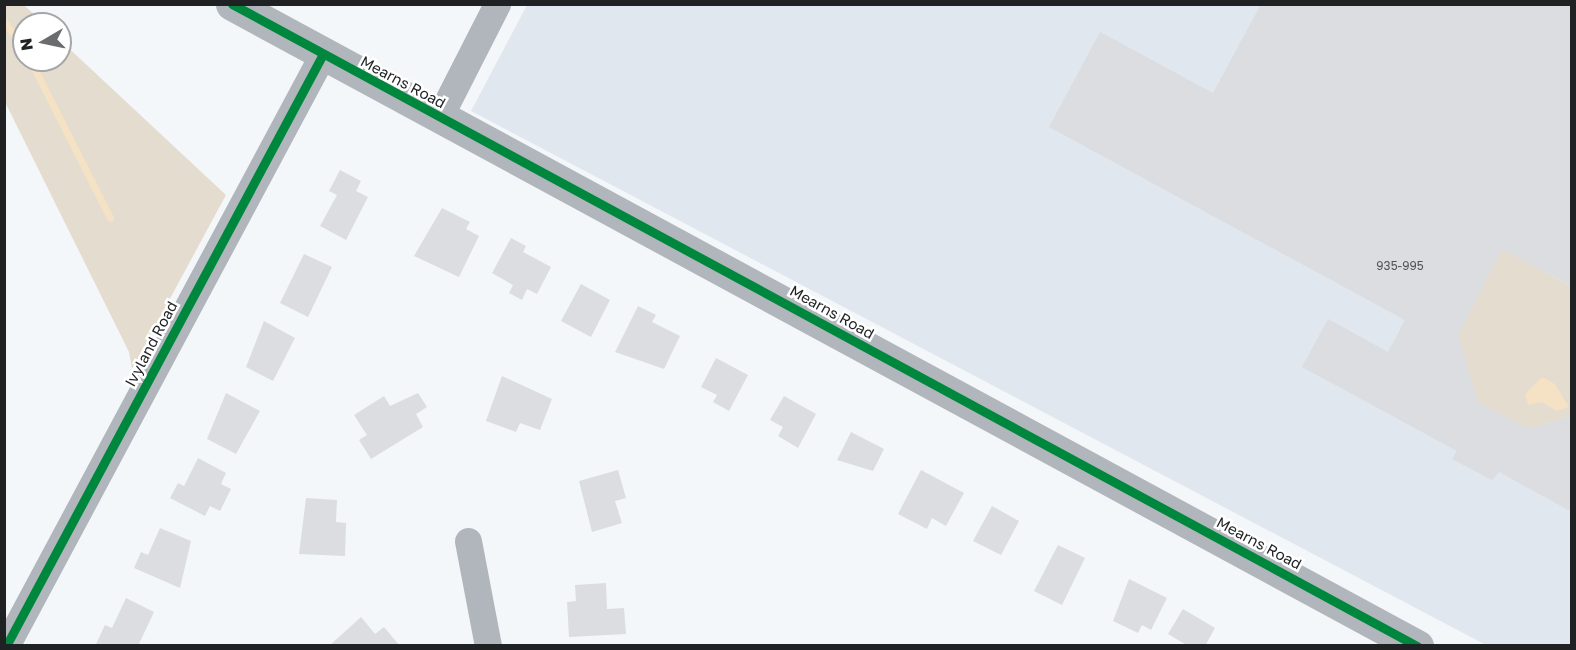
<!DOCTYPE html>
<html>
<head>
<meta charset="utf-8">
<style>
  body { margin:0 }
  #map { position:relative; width:1576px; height:650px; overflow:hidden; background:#f4f7fa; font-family:"Golos Text",sans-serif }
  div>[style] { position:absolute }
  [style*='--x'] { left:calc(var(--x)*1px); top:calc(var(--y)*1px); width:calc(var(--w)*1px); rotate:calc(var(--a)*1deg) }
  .built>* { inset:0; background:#e0e7ee }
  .green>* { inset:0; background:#e4dccf }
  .water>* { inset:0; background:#f5e1c3 }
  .stream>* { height:7px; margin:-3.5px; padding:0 3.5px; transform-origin:3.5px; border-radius:3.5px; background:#f5e1c3 }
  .building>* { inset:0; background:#dbdde0 }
  .minor>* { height:27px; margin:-13.5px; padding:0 13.5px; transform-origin:13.5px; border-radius:13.5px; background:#b0b6bb }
  .tertiary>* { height:33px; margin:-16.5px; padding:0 16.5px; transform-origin:16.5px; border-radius:16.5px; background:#b0b6bb }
  .cycleway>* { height:9px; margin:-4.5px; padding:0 4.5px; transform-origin:4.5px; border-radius:4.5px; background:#00873e }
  span { translate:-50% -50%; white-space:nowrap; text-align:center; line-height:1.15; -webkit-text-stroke:5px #fff; paint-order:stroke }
  .number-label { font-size:12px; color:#515355 }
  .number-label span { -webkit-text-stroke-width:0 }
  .street-label { font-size:15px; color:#1f2123 }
  .frame { position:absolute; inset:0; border:6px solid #1f2123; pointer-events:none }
  .north { position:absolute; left:12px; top:12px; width:60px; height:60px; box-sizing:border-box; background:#fff; border:2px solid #a5a6a7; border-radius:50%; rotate:261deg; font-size:16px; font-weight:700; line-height:24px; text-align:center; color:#1f2123 }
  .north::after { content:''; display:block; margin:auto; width:21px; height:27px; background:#6a6c6e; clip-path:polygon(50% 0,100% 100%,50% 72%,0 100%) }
</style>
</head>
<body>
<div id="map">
  <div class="built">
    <i style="clip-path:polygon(527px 5px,1571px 5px,1571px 645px,1486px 645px,471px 111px)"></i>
  </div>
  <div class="green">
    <i style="clip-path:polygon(5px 4px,24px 5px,44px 24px,24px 24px,24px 60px,60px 60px,60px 40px,226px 195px,132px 369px,129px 352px,5px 102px)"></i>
    <i style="clip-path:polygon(1502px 249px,1571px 286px,1571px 416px,1529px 429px,1478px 403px,1458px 335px)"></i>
  </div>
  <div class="water">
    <i style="clip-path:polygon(1542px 377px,1555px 384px,1569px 407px,1557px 411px,1542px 402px,1528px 405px,1525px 394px)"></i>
  </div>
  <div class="stream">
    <i style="--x:4;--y:21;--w:35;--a:55"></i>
    <i style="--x:30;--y:60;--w:177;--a:63.1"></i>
  </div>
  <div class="building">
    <i style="clip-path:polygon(1261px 4px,1572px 4px,1572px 286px,1502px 249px,1458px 335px,1478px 403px,1529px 429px,1572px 416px,1572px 512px,1499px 472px,1492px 480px,1452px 459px,1457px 451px,1302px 367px,1328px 319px,1388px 352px,1405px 320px,1049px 127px,1100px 32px,1213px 93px)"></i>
    <i style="clip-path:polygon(340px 170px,361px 181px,356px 191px,368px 197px,346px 240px,320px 226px,337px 195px,329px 191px)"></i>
    <i style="clip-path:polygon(442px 208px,470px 222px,466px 229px,479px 236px,459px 277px,414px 256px)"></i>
    <i style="clip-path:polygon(511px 238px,526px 246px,523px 252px,551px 267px,537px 294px,527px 289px,522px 300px,509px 293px,513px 285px,492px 273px)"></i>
    <i style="clip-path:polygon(304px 254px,332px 267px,308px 317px,280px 303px)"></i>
    <i style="clip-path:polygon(581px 284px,610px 300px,591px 337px,561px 321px)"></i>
    <i style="clip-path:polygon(638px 306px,656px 315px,652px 322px,680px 336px,664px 369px,615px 352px)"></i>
    <i style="clip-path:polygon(264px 321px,295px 338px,273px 381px,246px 367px)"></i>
    <i style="clip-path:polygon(716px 358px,748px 375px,729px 411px,713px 402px,717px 395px,701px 387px)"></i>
    <i style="clip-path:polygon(502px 376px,552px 399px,540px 430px,520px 423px,516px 432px,486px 421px)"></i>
    <i style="clip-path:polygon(226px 393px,260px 411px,236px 454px,207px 439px)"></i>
    <i style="clip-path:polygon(418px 393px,427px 407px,416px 414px,423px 427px,371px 459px,359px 440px,367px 435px,354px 415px,384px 396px,390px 406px)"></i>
    <i style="clip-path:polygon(784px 396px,816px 414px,798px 448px,778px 436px,783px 427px,770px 420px)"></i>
    <i style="clip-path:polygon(851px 432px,884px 449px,873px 471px,837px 460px)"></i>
    <i style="clip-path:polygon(198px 458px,226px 473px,221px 484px,231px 489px,220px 511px,210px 506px,205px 516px,170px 498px,178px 483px,184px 486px)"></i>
    <i style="clip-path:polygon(618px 470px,626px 498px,615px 501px,622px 523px,592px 532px,579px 481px)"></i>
    <i style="clip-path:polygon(921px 470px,964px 493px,946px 526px,932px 518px,927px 529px,898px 514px)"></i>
    <i style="clip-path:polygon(306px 498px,337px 500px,336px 522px,346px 523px,345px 556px,299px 554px)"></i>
    <i style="clip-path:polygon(992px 506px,1019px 521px,1001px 555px,973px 541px)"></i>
    <i style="clip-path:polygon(160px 528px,191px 541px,180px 588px,134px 568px,141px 552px,148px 555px)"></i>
    <i style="clip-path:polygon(1058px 545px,1085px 558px,1062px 605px,1034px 591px)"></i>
    <i style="clip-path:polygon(1129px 579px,1167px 598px,1151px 630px,1142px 625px,1138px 633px,1113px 621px)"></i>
    <i style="clip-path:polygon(606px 583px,607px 609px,624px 608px,626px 634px,569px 637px,567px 602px,576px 601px,575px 585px)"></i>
    <i style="clip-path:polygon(126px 598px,154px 612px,138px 646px,96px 644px,105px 625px,112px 628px)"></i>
    <i style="clip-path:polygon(1183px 609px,1215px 628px,1205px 646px,1188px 646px,1168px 634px)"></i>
    <i style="clip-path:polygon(361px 617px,375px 634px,384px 627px,400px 646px,329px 646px)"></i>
  </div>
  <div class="minor">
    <i style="--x:439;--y:118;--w:128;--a:-63"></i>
    <i style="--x:468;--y:541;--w:107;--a:79.2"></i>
    <i style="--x:6;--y:646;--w:669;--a:-61.83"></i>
  </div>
  <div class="tertiary">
    <i style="--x:232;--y:4;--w:1348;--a:28.45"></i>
  </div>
  <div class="cycleway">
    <i style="--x:232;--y:4;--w:1348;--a:28.45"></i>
    <i style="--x:6;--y:646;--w:669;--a:-61.83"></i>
  </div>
  <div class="number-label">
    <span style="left:1400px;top:266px">935-995</span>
  </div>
  <div class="street-label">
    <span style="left:403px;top:82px;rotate:28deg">Mearns Road</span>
    <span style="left:832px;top:312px;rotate:29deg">Mearns Road</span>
    <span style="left:151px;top:344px;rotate:-62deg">Ivyland Road</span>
    <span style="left:1259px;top:543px;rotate:28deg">Mearns Road</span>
  </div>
  <div class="frame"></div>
  <div class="north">N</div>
</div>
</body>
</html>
